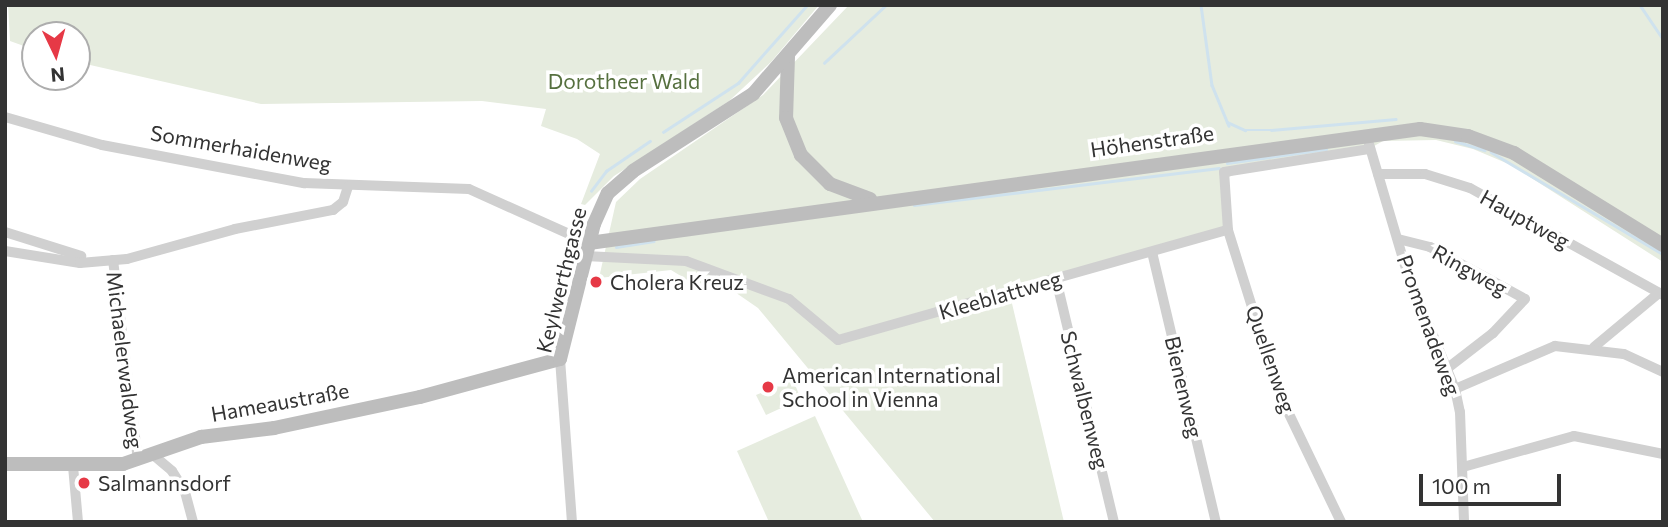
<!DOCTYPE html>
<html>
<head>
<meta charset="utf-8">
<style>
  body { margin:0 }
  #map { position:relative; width:1668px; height:527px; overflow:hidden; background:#fff; font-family:Commissioner,sans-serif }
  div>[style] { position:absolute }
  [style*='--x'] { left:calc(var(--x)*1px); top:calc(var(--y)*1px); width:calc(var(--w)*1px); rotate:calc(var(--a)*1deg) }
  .green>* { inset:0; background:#e6ecdf }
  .stream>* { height:2.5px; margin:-1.25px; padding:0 1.25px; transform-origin:1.25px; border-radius:1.25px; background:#cfe2ee }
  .street>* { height:10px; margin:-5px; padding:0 5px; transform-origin:5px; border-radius:5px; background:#d0d0d0 }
  .secondary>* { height:14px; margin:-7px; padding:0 7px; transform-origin:7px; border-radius:7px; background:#bdbdbd }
  .dots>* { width:19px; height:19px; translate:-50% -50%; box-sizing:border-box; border:4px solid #fff; border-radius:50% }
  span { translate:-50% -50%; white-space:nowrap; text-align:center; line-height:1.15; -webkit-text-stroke:7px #fff; paint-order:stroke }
  .park-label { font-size:21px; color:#56703f }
  .street-label { font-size:21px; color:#333 }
  .poi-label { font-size:21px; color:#333 }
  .left { translate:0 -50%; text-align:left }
  .frame { position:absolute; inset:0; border:7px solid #333; pointer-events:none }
  .north { position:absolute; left:21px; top:21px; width:70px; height:70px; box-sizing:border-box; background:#fff; border:2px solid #adadad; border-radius:50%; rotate:175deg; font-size:19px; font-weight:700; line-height:28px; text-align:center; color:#333 }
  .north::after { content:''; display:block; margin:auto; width:24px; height:32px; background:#e63946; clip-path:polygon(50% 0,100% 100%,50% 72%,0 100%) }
  .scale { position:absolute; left:1419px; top:474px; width:142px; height:32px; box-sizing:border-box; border:4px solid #333; border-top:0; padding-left:9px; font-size:21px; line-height:24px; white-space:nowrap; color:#333; -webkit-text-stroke:5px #fff; paint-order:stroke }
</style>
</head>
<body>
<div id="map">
  <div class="green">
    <i style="clip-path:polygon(8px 5px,819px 5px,771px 62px,729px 101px,614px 176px,585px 205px,581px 204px,600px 154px,577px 139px,541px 126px,546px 109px,482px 101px,261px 104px,77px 62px,77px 35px,35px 35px,35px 50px,10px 41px)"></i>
    <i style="clip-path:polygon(849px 5px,1663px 5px,1663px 262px,1511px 165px,1473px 149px,1436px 140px,1383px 141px,1360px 154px,1235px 174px,1227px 178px,1232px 233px,1010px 295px,1064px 522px,935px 522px,758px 308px,729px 288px,694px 284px,671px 270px,599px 278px,616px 202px,640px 179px,763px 95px)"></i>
    <i style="clip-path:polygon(793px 380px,801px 399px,766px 415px,756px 395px)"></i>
    <i style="clip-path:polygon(815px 416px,863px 522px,769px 522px,737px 451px)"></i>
  </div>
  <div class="stream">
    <i style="--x:1201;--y:5;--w:81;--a:82.2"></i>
    <i style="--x:1212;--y:85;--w:44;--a:67.5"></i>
    <i style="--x:1640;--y:5;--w:41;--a:55.9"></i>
    <i style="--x:824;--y:63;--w:85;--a:-43.1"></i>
    <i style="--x:1227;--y:122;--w:20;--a:24"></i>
    <i style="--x:1245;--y:130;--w:26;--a:0"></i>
    <i style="--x:1271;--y:130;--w:125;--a:-5"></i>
    <i style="--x:663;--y:132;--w:90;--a:-33.2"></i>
    <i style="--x:738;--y:83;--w:104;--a:-48.5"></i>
    <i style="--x:1455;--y:141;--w:31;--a:17"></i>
    <i style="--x:1491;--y:152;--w:200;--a:30.7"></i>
    <i style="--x:1227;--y:163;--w:100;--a:-8"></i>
    <i style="--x:591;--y:191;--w:25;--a:-53"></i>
    <i style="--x:606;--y:171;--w:53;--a:-34.3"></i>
    <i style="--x:914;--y:205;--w:307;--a:-6.9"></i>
    <i style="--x:616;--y:247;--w:38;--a:-9"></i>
  </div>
  <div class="street">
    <i style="--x:5;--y:117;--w:101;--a:16.1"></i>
    <i style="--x:102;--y:145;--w:206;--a:10.7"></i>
    <i style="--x:304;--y:183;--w:165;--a:2.1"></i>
    <i style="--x:469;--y:189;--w:132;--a:24.2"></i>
    <i style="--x:1369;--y:144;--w:130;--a:73.5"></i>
    <i style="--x:1406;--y:269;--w:130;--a:67.8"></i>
    <i style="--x:1455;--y:389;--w:24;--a:78"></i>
    <i style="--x:1460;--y:412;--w:110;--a:87.9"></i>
    <i style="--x:1378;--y:174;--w:47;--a:0"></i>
    <i style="--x:1425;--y:174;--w:47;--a:17.3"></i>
    <i style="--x:1470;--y:188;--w:221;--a:29"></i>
    <i style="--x:5;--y:232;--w:80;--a:17.5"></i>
    <i style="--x:1398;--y:239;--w:33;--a:14"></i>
    <i style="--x:1430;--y:247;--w:108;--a:28.7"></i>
    <i style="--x:1525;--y:299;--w:47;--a:133.3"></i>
    <i style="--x:1493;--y:333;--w:56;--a:142.3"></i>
    <i style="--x:5;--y:251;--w:76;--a:9.1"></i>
    <i style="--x:80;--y:263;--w:47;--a:-4.9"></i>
    <i style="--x:127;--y:259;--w:112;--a:-15.5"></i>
    <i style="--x:235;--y:229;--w:100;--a:-11"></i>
    <i style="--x:333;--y:210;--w:13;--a:-39"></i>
    <i style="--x:343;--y:202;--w:16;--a:-72"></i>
    <i style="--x:1152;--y:252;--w:277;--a:76.7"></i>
    <i style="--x:585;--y:256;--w:101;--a:2.8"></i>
    <i style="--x:686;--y:261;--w:110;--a:20.3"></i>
    <i style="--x:789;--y:299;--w:64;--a:39.9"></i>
    <i style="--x:838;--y:340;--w:405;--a:-15.8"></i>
    <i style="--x:113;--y:260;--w:202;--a:82.9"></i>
    <i style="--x:1056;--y:279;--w:250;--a:76.6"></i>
    <i style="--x:1594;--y:347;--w:85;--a:-39.7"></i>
    <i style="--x:560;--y:359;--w:163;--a:85.8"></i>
    <i style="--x:1455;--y:389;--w:109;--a:-23.3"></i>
    <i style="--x:1555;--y:346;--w:69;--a:6.6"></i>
    <i style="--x:1624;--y:354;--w:43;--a:24.8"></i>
    <i style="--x:152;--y:454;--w:26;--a:40"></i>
    <i style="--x:172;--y:471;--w:25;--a:58"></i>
    <i style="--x:185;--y:492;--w:31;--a:75"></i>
    <i style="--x:73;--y:466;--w:56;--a:84.9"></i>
    <i style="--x:1463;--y:467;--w:115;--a:-15.6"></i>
    <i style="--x:1574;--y:436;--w:91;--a:11.4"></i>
    <i style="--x:1341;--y:522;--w:143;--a:-115.7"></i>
    <i style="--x:1279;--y:393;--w:171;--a:-107.4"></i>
    <i style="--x:1228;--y:230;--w:58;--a:-93.9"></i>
    <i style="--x:1224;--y:172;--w:148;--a:-9"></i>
  </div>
  <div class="secondary">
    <i style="--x:788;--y:56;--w:62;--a:91.8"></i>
    <i style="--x:786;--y:118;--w:40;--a:68"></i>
    <i style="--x:801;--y:155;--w:41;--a:45"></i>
    <i style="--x:830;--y:184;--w:43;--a:20.6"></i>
    <i style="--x:589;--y:243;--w:839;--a:-7.81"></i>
    <i style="--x:1420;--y:129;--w:49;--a:8.3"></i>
    <i style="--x:1468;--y:136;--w:49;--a:20.3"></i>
    <i style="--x:1514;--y:153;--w:175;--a:31.7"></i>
    <i style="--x:5;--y:464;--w:118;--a:0"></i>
    <i style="--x:123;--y:464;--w:83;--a:-19.1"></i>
    <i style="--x:201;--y:437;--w:74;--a:-7"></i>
    <i style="--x:274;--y:428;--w:149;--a:-12"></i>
    <i style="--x:420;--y:397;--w:145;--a:-15.2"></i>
    <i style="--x:560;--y:359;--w:139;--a:-75.9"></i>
    <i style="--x:594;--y:224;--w:34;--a:-66"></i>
    <i style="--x:608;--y:193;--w:33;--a:-41"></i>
    <i style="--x:633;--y:171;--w:143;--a:-32.7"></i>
    <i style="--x:753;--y:94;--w:118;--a:-49.1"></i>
  </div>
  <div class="dots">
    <i style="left:596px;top:282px;background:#e63946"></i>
    <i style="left:768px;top:387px;background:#e63946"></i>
    <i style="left:84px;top:483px;background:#e63946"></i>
  </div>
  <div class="park-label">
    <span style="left:624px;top:81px">Dorotheer Wald</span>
  </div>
  <div class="street-label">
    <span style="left:1152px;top:141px;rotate:-8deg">Höhenstraße</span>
    <span style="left:241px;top:148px;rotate:10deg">Sommerhaidenweg</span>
    <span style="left:1525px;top:219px;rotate:29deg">Hauptweg</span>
    <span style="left:1470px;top:270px;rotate:29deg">Ringweg</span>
    <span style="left:561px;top:280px;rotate:-76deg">Keylwerthgasse</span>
    <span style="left:1000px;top:295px;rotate:-16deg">Kleeblattweg</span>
    <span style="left:1429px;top:325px;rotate:70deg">Promenadeweg</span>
    <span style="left:1271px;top:359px;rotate:71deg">Quellenweg</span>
    <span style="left:125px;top:360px;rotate:83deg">Michaelerwaldweg</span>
    <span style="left:1184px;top:387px;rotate:77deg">Bienenweg</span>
    <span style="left:1085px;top:400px;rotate:76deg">Schwalbenweg</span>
    <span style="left:280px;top:402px;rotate:-10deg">Hameaustraße</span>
  </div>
  <div class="poi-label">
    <span class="left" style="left:610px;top:282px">Cholera Kreuz</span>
    <span class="left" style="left:782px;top:387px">American International<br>School in Vienna</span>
    <span class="left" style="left:98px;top:483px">Salmannsdorf</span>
  </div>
  <div class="frame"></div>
  <div class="north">N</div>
  <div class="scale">100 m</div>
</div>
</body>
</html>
